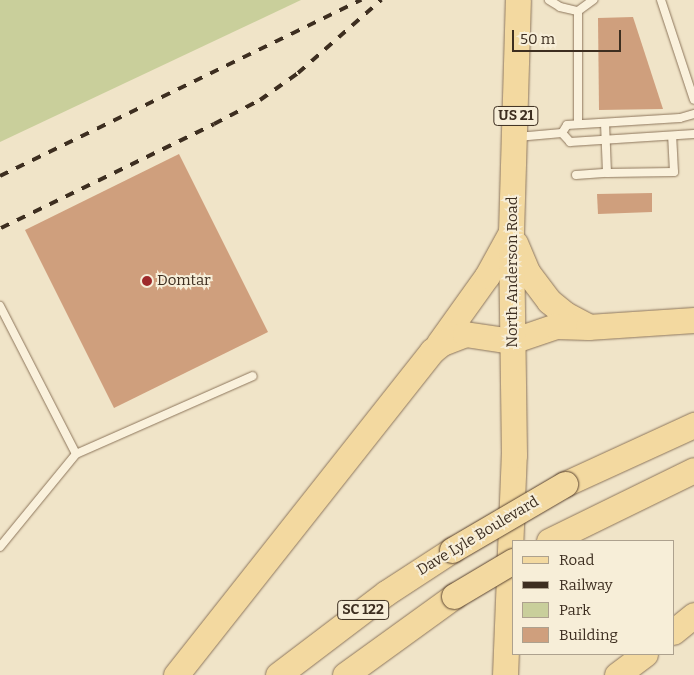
<!DOCTYPE html>
<html>
<head>
<meta charset="utf-8">
<style>
  body { margin:0 }
  #map { position:relative; width:694px; height:675px; overflow:hidden; background:#f0e4c8; font-family:Bitter,serif }
  div>[style] { position:absolute }
  [style*='--x'] { left:calc(var(--x)*1px); top:calc(var(--y)*1px); width:calc(var(--w)*1px); rotate:calc(var(--a)*1deg) }
  .green>* { inset:0; background:#c9cf9b }
  .building>* { inset:0; background:#cf9f7d }
  .roads { filter:drop-shadow(0 0 1px #8d765c) drop-shadow(0 0 1px #8d765c) }
  .lane>* { height:8px; margin:-4px; padding:0 4px; transform-origin:4px; border-radius:4px; background:#faf1dc }
  .primary>* { height:25px; margin:-12.5px; padding:0 12.5px; transform-origin:12.5px; border-radius:12.5px; background:#f3d9a0 }
  .rail>* { height:4px; margin-top:-2px; transform-origin:0; background:repeating-linear-gradient(90deg,#3d2e20 0 9px,transparent 0 18px) }
  .bridges { filter:drop-shadow(0 0 1px #5b4430) drop-shadow(0 0 1px #5b4430) }
  .primary-bridge>* { height:25px; margin:-12.5px; padding:0 12.5px; transform-origin:12.5px; border-radius:12.5px; background:#f3d9a0 }
  .dots>* { width:14px; height:14px; translate:-50% -50%; box-sizing:border-box; border:2px solid #f7eed8; border-radius:50% }
  span { translate:-50% -50%; white-space:nowrap; text-align:center; line-height:1.15; -webkit-text-stroke:4px #f7eed8; paint-order:stroke }
  .shield-label span { padding:1px 4px; background:#f7eed8; border:1px solid; border-radius:4px; -webkit-text-stroke-width:0 }
  .shield-label { font-size:14px; color:#3d2e20; font-weight:700 }
  .street-label { font-size:15px; color:#3d2e20 }
  .poi-label { font-size:15px; color:#3d2e20 }
  .left { translate:0 -50%; text-align:left }
  .legend { position:absolute; left:512px; top:540px; width:162px; height:115px; box-sizing:border-box; background:#f7eed8; border:1px solid #ada18e; margin:0; padding:6px 9px; list-style:none; font-size:15px; color:#3d2e20 }
  .legend li { display:flex; align-items:center; gap:10px; height:25px }
  .legend b { width:25px; border:1px solid #ada18e }
  .scale { position:absolute; left:512px; top:30px; width:109px; height:22px; box-sizing:border-box; border:2px solid #3d2e20; border-top:0; padding-left:6px; font-size:15px; line-height:18px; white-space:nowrap; color:#3d2e20; -webkit-text-stroke:4px #f7eed8; paint-order:stroke }
</style>
</head>
<body>
<div id="map">
  <div class="green">
    <i style="clip-path:polygon(0 0,301px 0,0 142px)"></i>
  </div>
  <div class="building">
    <i style="clip-path:polygon(633px 17px,663px 109px,599px 110px,598px 18px)"></i>
    <i style="clip-path:polygon(179px 154px,268px 332px,114px 408px,25px 230px)"></i>
    <i style="clip-path:polygon(652px 193px,652px 212px,598px 214px,597px 194px)"></i>
  </div>
  <div class="roads">
    <div class="lane">
      <i style="--x:549;--y:0;--w:13;--a:32"></i>
      <i style="--x:560;--y:7;--w:18;--a:13"></i>
      <i style="--x:578;--y:11;--w:113;--a:90"></i>
      <i style="--x:661;--y:0;--w:105;--a:71.7"></i>
      <i style="--x:578;--y:11;--w:19;--a:-36"></i>
      <i style="--x:605;--y:123;--w:50;--a:87.7"></i>
      <i style="--x:607;--y:173;--w:67;--a:-0.9"></i>
      <i style="--x:674;--y:172;--w:36;--a:-93"></i>
      <i style="--x:562;--y:133;--w:9;--a:-58"></i>
      <i style="--x:567;--y:125;--w:113;--a:-3.5"></i>
      <i style="--x:680;--y:118;--w:15;--a:-16"></i>
      <i style="--x:562;--y:133;--w:12;--a:48"></i>
      <i style="--x:570;--y:142;--w:124;--a:-3.7"></i>
      <i style="--x:517;--y:137;--w:45;--a:-5.1"></i>
      <i style="--x:576;--y:175;--w:31;--a:-4"></i>
      <i style="--x:0;--y:306;--w:166;--a:62.8"></i>
      <i style="--x:76;--y:454;--w:120;--a:129.3"></i>
      <i style="--x:76;--y:454;--w:193;--a:-23.8"></i>
    </div>
    <div class="primary">
      <i style="--x:515;--y:243;--w:33;--a:67"></i>
      <i style="--x:528;--y:273;--w:35;--a:53"></i>
      <i style="--x:549;--y:301;--w:21;--a:39"></i>
      <i style="--x:565;--y:314;--w:24;--a:28"></i>
      <i style="--x:439;--y:343;--w:82;--a:-54.4"></i>
      <i style="--x:487;--y:276;--w:48;--a:-61.3"></i>
      <i style="--x:565;--y:484;--w:142;--a:-24.6"></i>
      <i style="--x:549;--y:541;--w:161;--a:-26.1"></i>
      <i style="--x:673;--y:632;--w:27;--a:-39"></i>
      <i style="--x:176;--y:675;--w:413;--a:-51.7"></i>
      <i style="--x:432;--y:351;--w:13;--a:-39"></i>
      <i style="--x:442;--y:343;--w:25;--a:-21"></i>
      <i style="--x:465;--y:334;--w:48;--a:8.5"></i>
      <i style="--x:512;--y:341;--w:46;--a:-18.8"></i>
      <i style="--x:556;--y:326;--w:32;--a:2"></i>
      <i style="--x:588;--y:327;--w:106;--a:-3.8"></i>
      <i style="--x:278;--y:675;--w:136;--a:-37.2"></i>
      <i style="--x:386;--y:593;--w:79;--a:-33.1"></i>
      <i style="--x:345;--y:675;--w:135;--a:-35.9"></i>
      <i style="--x:505;--y:675;--w:220;--a:-87.7"></i>
      <i style="--x:514;--y:455;--w:223;--a:-90.8"></i>
      <i style="--x:511;--y:232;--w:232;--a:-88.3"></i>
      <i style="--x:617;--y:675;--w:35;--a:-37"></i>
    </div>
  </div>
  <div class="rail">
    <i style="--x:0;--y:176;--w:402;--a:-26"></i>
    <i style="--x:1;--y:228;--w:237;--a:-26"></i>
    <i style="--x:214;--y:124;--w:52;--a:-27.6"></i>
    <i style="--x:260;--y:100;--w:47;--a:-35.4"></i>
    <i style="--x:298;--y:73;--w:111;--a:-41.3"></i>
  </div>
  <div class="bridges">
    <div class="primary-bridge">
      <i style="--x:452;--y:550;--w:131;--a:-30.3"></i>
      <i style="--x:454;--y:596;--w:69;--a:-30.7"></i>
    </div>
  </div>
  <div class="dots">
    <i style="left:147px;top:281px;background:#9e2a2b"></i>
  </div>
  <div class="shield-label">
    <span style="left:516px;top:116px">US 21</span>
    <span style="left:363px;top:610px">SC 122</span>
  </div>
  <div class="street-label">
    <span style="left:513px;top:272px;rotate:-90deg">North Anderson Road</span>
    <span style="left:478px;top:536px;rotate:-31deg">Dave Lyle Boulevard</span>
  </div>
  <div class="poi-label">
    <span class="left" style="left:157px;top:281px">Domtar</span>
  </div>
  <ul class="legend">
  <li><b style="height:6px;background:#f3d9a0"></b>Road</li>
  <li><b style="height:6px;background:#3d2e20"></b>Railway</li>
  <li><b style="height:14px;background:#c9cf9b"></b>Park</li>
  <li><b style="height:14px;background:#cf9f7d"></b>Building</li>
  </ul>
  <div class="scale">50 m</div>
</div>
</body>
</html>
